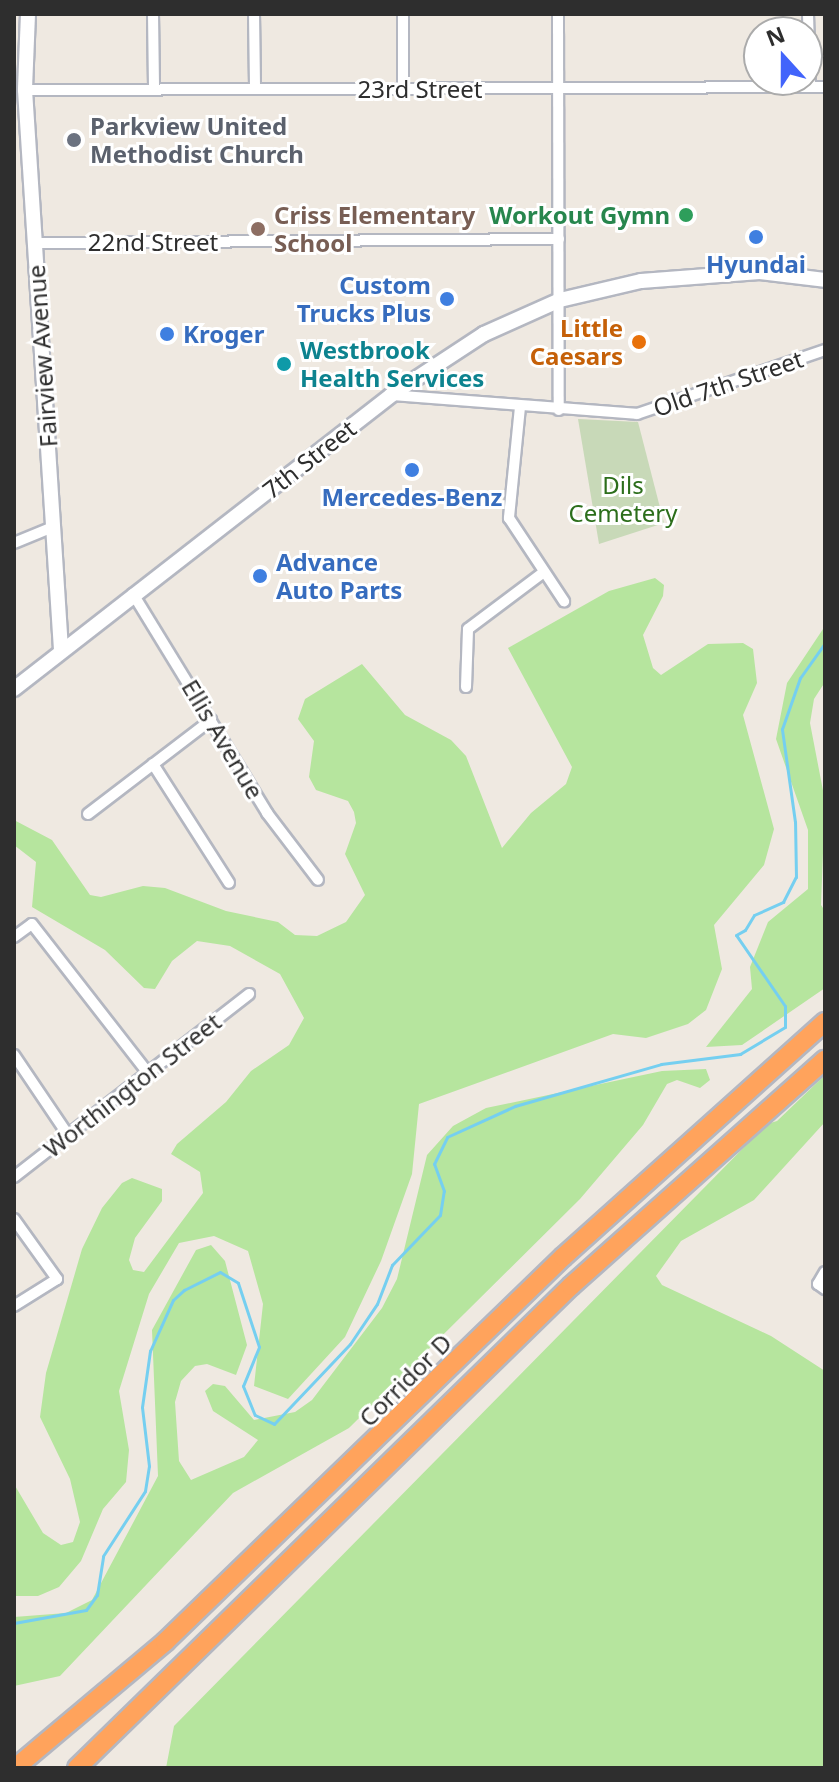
<!DOCTYPE html>
<style>
body{margin:0}
#map{position:relative;width:839px;height:1782px;overflow:hidden;background:#efe9e1;font-family:"Noto Sans",sans-serif}
div>[style]{position:absolute}
[style*='--x']{left:calc(var(--x)*1px);top:calc(var(--y)*1px);width:calc(var(--w)*1px);rotate:calc(var(--a)*1deg)}
.green>*{inset:0;background:#b6e59e}
.cemetery>*{inset:0;background:#c8d9b8}
.stream>*{height:3px;margin:-1.5px;padding:0 1.5px;transform-origin:1.5px;border-radius:1.5px;background:#75cff0}
.roads{filter:drop-shadow(2px 0 #b4b7c1) drop-shadow(-2px 0 #b4b7c1) drop-shadow(0 2px #b4b7c1) drop-shadow(0 -2px #b4b7c1)}
.street>*{height:10px;margin:-5px;padding:0 5px;transform-origin:5px;border-radius:5px;background:#fff}
.secondary>*{height:14px;margin:-7px;padding:0 7px;transform-origin:7px;border-radius:7px;background:#fff}
.highway>*{height:18px;margin:-9px;padding:0 9px;transform-origin:9px;border-radius:9px;background:#ffa35c}
.dots>*{width:22px;height:22px;translate:-50% -50%;box-sizing:border-box;border:4px solid #fff;border-radius:50%}
span{translate:-50% -50%;white-space:nowrap;text-align:center;line-height:1.15;-webkit-text-stroke:6px #fff;paint-order:stroke}
.street-label{font-size:24px;color:#2e2e2e}
.worship-label{font-size:24px;color:#5b616d;font-weight:700}
.left{translate:0 -50%;text-align:left}
.education-label{font-size:24px;color:#785e54;font-weight:700}
.leisure-label{font-size:24px;color:#27864d;font-weight:700}
.right{translate:-100% -50%;text-align:right}
.shop-label{font-size:24px;color:#366cbe;font-weight:700}
.food-label{font-size:24px;color:#c56008;font-weight:700}
.culture-label{font-size:24px;color:#0d838f;font-weight:700}
.park-label{font-size:24px;color:#2c6e1b}
.frame{position:absolute;inset:0;border:16px solid #2e2e2e;pointer-events:none}
.north{position:absolute;left:743px;top:16px;width:80px;height:80px;box-sizing:border-box;background:#fff;border:2px solid #ababab;border-radius:50%;rotate:339deg;font-size:22px;font-weight:700;line-height:32px;text-align:center;color:#2e2e2e}
.north::after{content:'';display:block;margin:auto;width:28px;height:36px;background:#4264fb;clip-path:polygon(50% 0,100% 100%,50% 72%,0 100%)}
</style>
<div id="map">
<div class="green">
<div style="clip-path:polygon(655px 578px,664px 585px,663px 596px,643px 635px,653px 668px,661px 675px,708px 644px,743px 643px,753px 649px,757px 683px,743px 715px,774px 829px,764px 865px,714px 925px,722px 969px,706px 1010px,688px 1024px,646px 1038px,613px 1034px,419px 1104px,412px 1174px,381px 1261px,345px 1337px,288px 1399px,254px 1386px,263px 1304px,248px 1251px,214px 1236px,179px 1243px,149px 1294px,119px 1391px,129px 1450px,126px 1482px,103px 1509px,81px 1561px,59px 1587px,38px 1596px,14px 1596px,14px 1484px,43px 1533px,61px 1545px,73px 1542px,80px 1522px,70px 1479px,40px 1417px,46px 1373px,82px 1249px,102px 1208px,122px 1183px,132px 1178px,162px 1189px,162px 1201px,135px 1238px,129px 1260px,133px 1270px,144px 1272px,203px 1193px,200px 1172px,171px 1154px,177px 1144px,226px 1102px,251px 1071px,289px 1045px,304px 1018px,280px 974px,230px 946px,197px 941px,172px 961px,155px 989px,144px 988px,105px 950px,32px 907px,36px 862px,14px 845px,14px 820px,52px 840px,90px 895px,101px 897px,143px 886px,165px 888px,226px 911px,278px 922px,295px 935px,317px 936px,346px 922px,365px 895px,345px 854px,356px 823px,354px 812px,348px 801px,316px 790px,309px 777px,314px 741px,298px 719px,305px 699px,362px 664px,405px 715px,451px 740px,466px 756px,502px 848px,531px 813px,566px 784px,572px 767px,508px 648px,609px 591px)"></div>
<div style="clip-path:polygon(825px 626px,825px 682px,814px 699px,810px 723px,825px 801px,821px 905px,825px 911px,825px 988px,742px 1045px,706px 1047px,752px 989px,750px 967px,768px 922px,808px 889px,808px 830px,776px 739px,787px 683px)"></div>
<div style="clip-path:polygon(706px 1069px,710px 1080px,700px 1088px,677px 1080px,667px 1084px,643px 1125px,580px 1199px,349px 1428px,233px 1493px,60px 1676px,14px 1686px,14px 1617px,66px 1613px,92px 1600px,158px 1476px,152px 1330px,196px 1250px,211px 1245px,225px 1261px,247px 1345px,236px 1375px,207px 1364px,195px 1366px,181px 1381px,175px 1402px,179px 1461px,191px 1480px,244px 1457px,258px 1440px,213px 1411px,205px 1391px,213px 1384px,225px 1386px,254px 1420px,295px 1412px,312px 1400px,382px 1308px,397px 1279px,427px 1155px,453px 1126px,486px 1108px,662px 1071px)"></div>
<div style="clip-path:polygon(825px 1075px,825px 1122px,754px 1200px,681px 1241px,656px 1276px,662px 1285px,771px 1336px,825px 1371px,825px 1768px,166px 1768px,174px 1726px,767px 1124px,777px 1121px)"></div>
</div>
<div class="cemetery">
<div style="clip-path:polygon(578px 419px,638px 422px,664px 523px,599px 544px)"></div>
</div>
<div class="stream">
<div style="--x:14;--y:1623;--w:73;--a:-10.2"></div>
<div style="--x:86;--y:1610;--w:19;--a:-54"></div>
<div style="--x:97;--y:1595;--w:39;--a:-81"></div>
<div style="--x:103;--y:1556;--w:77;--a:-57.1"></div>
<div style="--x:145;--y:1491;--w:25;--a:-81"></div>
<div style="--x:149;--y:1466;--w:59;--a:-96.8"></div>
<div style="--x:142;--y:1407;--w:57;--a:-81.9"></div>
<div style="--x:150;--y:1351;--w:56;--a:-65.7"></div>
<div style="--x:173;--y:1300;--w:15;--a:-42"></div>
<div style="--x:184;--y:1290;--w:40;--a:-26.6"></div>
<div style="--x:220;--y:1272;--w:21;--a:31"></div>
<div style="--x:238;--y:1283;--w:67;--a:71.8"></div>
<div style="--x:259;--y:1347;--w:42;--a:112.3"></div>
<div style="--x:243;--y:1386;--w:31;--a:68"></div>
<div style="--x:255;--y:1415;--w:21;--a:25"></div>
<div style="--x:274;--y:1424;--w:110;--a:-46.5"></div>
<div style="--x:350;--y:1344;--w:48;--a:-56"></div>
<div style="--x:377;--y:1304;--w:42;--a:-69"></div>
<div style="--x:392;--y:1265;--w:69;--a:-46.2"></div>
<div style="--x:440;--y:1215;--w:24;--a:-81"></div>
<div style="--x:444;--y:1191;--w:29;--a:-110"></div>
<div style="--x:434;--y:1164;--w:30;--a:-64"></div>
<div style="--x:447;--y:1137;--w:75;--a:-24.5"></div>
<div style="--x:515;--y:1106;--w:152;--a:-16"></div>
<div style="--x:661;--y:1064;--w:80;--a:-7.2"></div>
<div style="--x:740;--y:1054;--w:52;--a:-31"></div>
<div style="--x:785;--y:1027;--w:21;--a:-90"></div>
<div style="--x:785;--y:1006;--w:86;--a:-124.6"></div>
<div style="--x:736;--y:935;--w:10;--a:-29"></div>
<div style="--x:745;--y:930;--w:17;--a:-59"></div>
<div style="--x:754;--y:915;--w:32;--a:-24"></div>
<div style="--x:783;--y:902;--w:28;--a:-63"></div>
<div style="--x:796;--y:877;--w:55;--a:-91"></div>
<div style="--x:795;--y:822;--w:94;--a:-98"></div>
<div style="--x:782;--y:729;--w:54;--a:-70.6"></div>
<div style="--x:800;--y:678;--w:43;--a:-54.5"></div>
</div>
<div class="roads">
<div class="street">
<div style="--x:153;--y:14;--w:76;--a:89.2"></div>
<div style="--x:254;--y:14;--w:75;--a:89.2"></div>
<div style="--x:403;--y:14;--w:75;--a:90"></div>
<div style="--x:558;--y:14;--w:396;--a:89.9"></div>
<div style="--x:808;--y:14;--w:73;--a:88.4"></div>
<div style="--x:25;--y:90;--w:800;--a:-0.21"></div>
<div style="--x:35;--y:243;--w:524;--a:-0.44"></div>
<div style="--x:391;--y:395;--w:247;--a:4.4"></div>
<div style="--x:637;--y:414;--w:199;--a:-18.8"></div>
<div style="--x:520;--y:407;--w:112;--a:95.7"></div>
<div style="--x:509;--y:518;--w:100;--a:56.5"></div>
<div style="--x:14;--y:543;--w:42;--a:-22.3"></div>
<div style="--x:133;--y:594;--w:257;--a:58.5"></div>
<div style="--x:267;--y:813;--w:84;--a:52.7"></div>
<div style="--x:466;--y:687;--w:58;--a:-88"></div>
<div style="--x:468;--y:629;--w:95;--a:-36.9"></div>
<div style="--x:153;--y:764;--w:141;--a:57.4"></div>
<div style="--x:88;--y:814;--w:155;--a:-37.4"></div>
<div style="--x:14;--y:937;--w:22;--a:-36"></div>
<div style="--x:32;--y:924;--w:189;--a:52.1"></div>
<div style="--x:14;--y:1055;--w:97;--a:56"></div>
<div style="--x:14;--y:1177;--w:298;--a:-37.9"></div>
<div style="--x:14;--y:1219;--w:74;--a:54.4"></div>
<div style="--x:57;--y:1279;--w:51;--a:147.9"></div>
<div style="--x:825;--y:1272;--w:14;--a:120"></div>
<div style="--x:818;--y:1284;--w:9;--a:36"></div>
</div>
<div class="secondary">
<div style="--x:28;--y:14;--w:76;--a:92.3"></div>
<div style="--x:25;--y:90;--w:561;--a:86.32"></div>
<div style="--x:14;--y:689;--w:478;--a:-37.9"></div>
<div style="--x:391;--y:395;--w:111;--a:-33.3"></div>
<div style="--x:484;--y:334;--w:83;--a:-24.1"></div>
<div style="--x:560;--y:300;--w:83;--a:-13.2"></div>
<div style="--x:641;--y:281;--w:119;--a:-4.3"></div>
<div style="--x:760;--y:272;--w:65;--a:7"></div>
</div>
<div class="highway">
<div style="--x:15;--y:1768;--w:196;--a:-40"></div>
<div style="--x:165;--y:1642;--w:554;--a:-44.05"></div>
<div style="--x:563;--y:1257;--w:352;--a:-41.9"></div>
<div style="--x:77;--y:1768;--w:690;--a:-44.3"></div>
<div style="--x:571;--y:1286;--w:340;--a:-41.7"></div>
</div>
</div>
<div class="dots">
<div style="left:74px;top:140px;background:#6b7280"></div>
<div style="left:686px;top:215px;background:#2e9e5b"></div>
<div style="left:258px;top:229px;background:#8d6e63"></div>
<div style="left:756px;top:237px;background:#3f7fe0"></div>
<div style="left:447px;top:299px;background:#3f7fe0"></div>
<div style="left:167px;top:334px;background:#3f7fe0"></div>
<div style="left:639px;top:342px;background:#e8710a"></div>
<div style="left:284px;top:364px;background:#0f9aa8"></div>
<div style="left:412px;top:470px;background:#3f7fe0"></div>
<div style="left:260px;top:576px;background:#3f7fe0"></div>
</div>
<div class="street-label">
<span style="left:420px;top:89px">23rd Street</span>
<span style="left:153px;top:242px">22nd Street</span>
<span style="left:42px;top:356px;rotate:-94deg">Fairview Avenue</span>
<span style="left:728px;top:383px;rotate:-19deg">Old 7th Street</span>
<span style="left:309px;top:459px;rotate:-38deg">7th Street</span>
<span style="left:223px;top:739px;rotate:59deg">Ellis Avenue</span>
<span style="left:132px;top:1085px;rotate:-38deg">Worthington Street</span>
<span style="left:405px;top:1380px;rotate:-45deg">Corridor D</span>
</div>
<div class="worship-label">
<span class="left" style="left:90px;top:140px">Parkview United<br>Methodist Church</span>
</div>
<div class="education-label">
<span class="left" style="left:274px;top:229px">Criss Elementary<br>School</span>
</div>
<div class="leisure-label">
<span class="right" style="left:670px;top:215px">Workout Gymn</span>
</div>
<div class="shop-label">
<span style="left:756px;top:264px">Hyundai</span>
<span class="right" style="left:431px;top:299px">Custom<br>Trucks Plus</span>
<span class="left" style="left:183px;top:334px">Kroger</span>
<span style="left:412px;top:497px">Mercedes-Benz</span>
<span class="left" style="left:276px;top:576px">Advance<br>Auto Parts</span>
</div>
<div class="food-label">
<span class="right" style="left:623px;top:342px">Little<br>Caesars</span>
</div>
<div class="culture-label">
<span class="left" style="left:300px;top:364px">Westbrook<br>Health Services</span>
</div>
<div class="park-label">
<span style="left:623px;top:499px">Dils<br>Cemetery</span>
</div>
<div class="frame"></div>
<div class="north">N</div>
</div>
